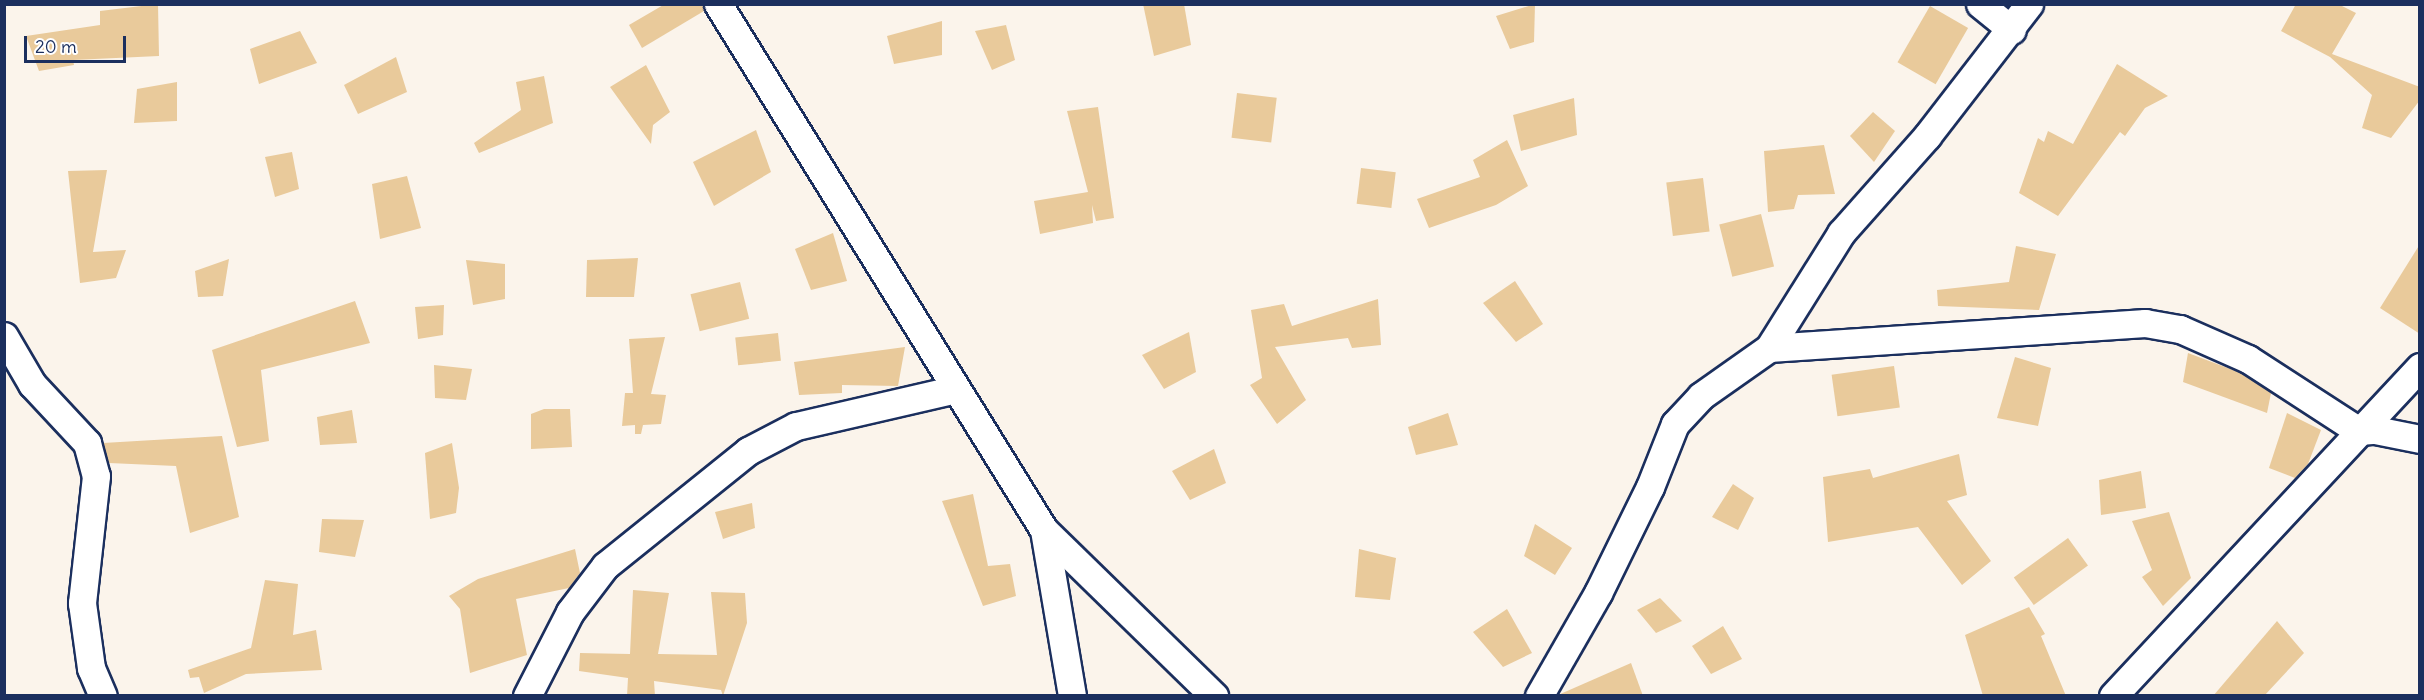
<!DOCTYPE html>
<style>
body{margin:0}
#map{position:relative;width:2424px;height:700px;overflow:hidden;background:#fbf4eb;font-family:Delius,sans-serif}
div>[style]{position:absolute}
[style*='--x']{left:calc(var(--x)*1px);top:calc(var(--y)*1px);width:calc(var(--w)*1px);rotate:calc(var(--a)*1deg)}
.building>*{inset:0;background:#e9ca9b;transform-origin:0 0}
.roads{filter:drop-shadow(2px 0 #1b2f5e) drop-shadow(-2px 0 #1b2f5e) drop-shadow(0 2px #1b2f5e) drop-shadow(0 -2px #1b2f5e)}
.minor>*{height:27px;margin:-13.5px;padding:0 13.5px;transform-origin:13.5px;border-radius:13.5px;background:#fff}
span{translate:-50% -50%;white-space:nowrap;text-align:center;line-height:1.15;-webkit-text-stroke:4.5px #fff;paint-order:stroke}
.frame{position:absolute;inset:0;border:6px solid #1b2f5e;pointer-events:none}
.scale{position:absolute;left:24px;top:36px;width:102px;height:27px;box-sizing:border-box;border:3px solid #1b2f5e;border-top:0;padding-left:8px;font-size:18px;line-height:21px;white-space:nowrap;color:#1b2f5e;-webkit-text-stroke:4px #fff;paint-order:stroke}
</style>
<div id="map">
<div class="building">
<div style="clip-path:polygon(158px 4px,159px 56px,73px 60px,74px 65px,39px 71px,26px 36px,100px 25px,100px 11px)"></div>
<div style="clip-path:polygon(665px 4px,702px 4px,704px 11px,642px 48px,629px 25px)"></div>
<div style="clip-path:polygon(1143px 4px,1184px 4px,1191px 45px,1154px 56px)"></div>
<div style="clip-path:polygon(1535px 4px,1534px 42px,1510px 49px,1496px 16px)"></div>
<div style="clip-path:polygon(2296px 4px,2338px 4px,2356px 13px,2332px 54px,2420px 87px,2420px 100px,2391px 138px,2362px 128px,2372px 95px,2330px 57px,2281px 31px)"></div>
<div style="left:1930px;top:6px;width:44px;height:65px;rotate:30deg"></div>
<div style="clip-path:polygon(942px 21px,942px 55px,894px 64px,887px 36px)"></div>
<div style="clip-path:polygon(1006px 25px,1015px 60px,992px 70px,975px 31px)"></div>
<div style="clip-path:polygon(300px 31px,317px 63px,259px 84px,250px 49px)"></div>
<div style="clip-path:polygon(396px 57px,407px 92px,358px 114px,344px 85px)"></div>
<div style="clip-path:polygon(2117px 64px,2168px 96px,2145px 108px,2125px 136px,2120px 132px,2058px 216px,2019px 193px,2038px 138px,2044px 142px,2048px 131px,2073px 144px)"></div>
<div style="clip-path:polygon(646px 65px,670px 112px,653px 125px,651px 144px,610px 87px)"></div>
<div style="clip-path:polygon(544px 76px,553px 123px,479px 153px,474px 143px,521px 110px,516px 82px)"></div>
<div style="clip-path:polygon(177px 82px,177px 121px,134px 123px,137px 89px)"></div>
<div style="left:1237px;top:93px;width:40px;height:45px;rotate:7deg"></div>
<div style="clip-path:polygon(1574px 98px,1577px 135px,1521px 151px,1513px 115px)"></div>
<div style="clip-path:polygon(1098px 107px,1114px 218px,1096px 221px,1092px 205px,1093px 223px,1040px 234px,1034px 201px,1088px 192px,1067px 111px)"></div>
<div style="clip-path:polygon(1873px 112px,1895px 131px,1874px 162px,1850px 136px)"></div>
<div style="clip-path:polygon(756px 130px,771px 172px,714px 206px,693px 162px)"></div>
<div style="clip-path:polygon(1507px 140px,1528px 186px,1496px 205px,1429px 228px,1417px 199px,1480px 177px,1473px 160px)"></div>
<div style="clip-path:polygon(1824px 145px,1835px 194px,1798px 195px,1794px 209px,1768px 212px,1764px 151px)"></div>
<div style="clip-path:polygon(292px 152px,299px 189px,275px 197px,265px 157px)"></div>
<div style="left:1361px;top:168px;width:35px;height:36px;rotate:7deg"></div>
<div style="clip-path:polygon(107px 170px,93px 252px,126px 250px,116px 278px,80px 283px,68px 171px)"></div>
<div style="clip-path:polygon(407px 176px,421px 228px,380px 239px,372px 184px)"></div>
<div style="left:1703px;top:178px;width:54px;height:37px;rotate:83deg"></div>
<div style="left:1761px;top:214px;width:54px;height:43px;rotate:76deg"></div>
<div style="clip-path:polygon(833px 233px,847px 281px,811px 290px,795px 249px)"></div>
<div style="clip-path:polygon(2420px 244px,2420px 334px,2380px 308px)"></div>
<div style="clip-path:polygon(2016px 246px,2056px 254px,2039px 310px,1938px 306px,1937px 290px,2009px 282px)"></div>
<div style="clip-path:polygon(638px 258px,634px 297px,586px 297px,587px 260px)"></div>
<div style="clip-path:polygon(229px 259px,223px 296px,198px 297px,195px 271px)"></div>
<div style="clip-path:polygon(466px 260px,505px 264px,505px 299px,473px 305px)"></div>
<div style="clip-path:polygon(1515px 281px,1543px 324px,1516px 342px,1483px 303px)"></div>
<div style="left:740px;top:282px;width:38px;height:51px;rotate:76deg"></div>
<div style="clip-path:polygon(1378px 299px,1381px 345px,1352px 348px,1348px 338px,1275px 347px,1306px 400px,1277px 424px,1250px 385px,1262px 378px,1251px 310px,1284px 304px,1292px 326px)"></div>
<div style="clip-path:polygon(355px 301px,370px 343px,261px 370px,269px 441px,237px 447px,212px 350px)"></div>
<div style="clip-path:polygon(444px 305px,443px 335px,418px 339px,415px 307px)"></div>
<div style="clip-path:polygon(1189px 332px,1196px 372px,1164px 389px,1142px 355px)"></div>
<div style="left:778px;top:333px;width:28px;height:43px;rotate:84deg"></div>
<div style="clip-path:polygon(665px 337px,651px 394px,666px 395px,661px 424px,643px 425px,641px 434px,635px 434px,635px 425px,622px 426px,625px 393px,633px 393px,629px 339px)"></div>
<div style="clip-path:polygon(905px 347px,898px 386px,842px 385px,842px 393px,799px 395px,794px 362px)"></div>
<div style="clip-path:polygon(2188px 353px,2241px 373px,2271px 393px,2267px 413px,2183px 382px)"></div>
<div style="clip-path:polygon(2015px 357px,2051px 368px,2038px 426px,1997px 418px)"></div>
<div style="clip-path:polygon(434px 365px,472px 369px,466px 400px,435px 398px)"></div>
<div style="left:1894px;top:366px;width:42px;height:63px;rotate:82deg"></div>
<div style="clip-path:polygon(544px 409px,570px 409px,572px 447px,531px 449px,531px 414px)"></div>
<div style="clip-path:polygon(352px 410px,357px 443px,320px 445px,317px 417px)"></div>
<div style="clip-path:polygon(1448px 413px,1458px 445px,1416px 455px,1408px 427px)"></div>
<div style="clip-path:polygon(2287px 413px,2321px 430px,2308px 464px,2295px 478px,2269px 468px)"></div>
<div style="clip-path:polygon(222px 436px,239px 517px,190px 533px,176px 466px,109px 463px,103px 443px)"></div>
<div style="clip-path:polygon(452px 443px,459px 488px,456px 513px,430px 519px,425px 453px)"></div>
<div style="clip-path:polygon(1214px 449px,1226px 483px,1190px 500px,1172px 471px)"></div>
<div style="clip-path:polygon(1959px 454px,1967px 495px,1947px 501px,1991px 561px,1962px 585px,1918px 527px,1828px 542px,1823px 477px,1870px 469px,1873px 478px)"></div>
<div style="clip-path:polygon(2141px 471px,2146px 508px,2101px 515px,2099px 480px)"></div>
<div style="clip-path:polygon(1733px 484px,1754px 498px,1738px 530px,1712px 517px)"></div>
<div style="clip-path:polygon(973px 494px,988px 566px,1010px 564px,1016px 596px,983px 606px,942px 501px)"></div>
<div style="clip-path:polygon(752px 503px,755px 528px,723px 539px,715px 512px)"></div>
<div style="clip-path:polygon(2169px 512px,2191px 578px,2163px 606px,2142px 577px,2152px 570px,2132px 521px)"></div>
<div style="clip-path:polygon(322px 519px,364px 520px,355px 557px,319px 552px)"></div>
<div style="clip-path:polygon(1535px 524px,1572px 548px,1555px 575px,1524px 556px)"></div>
<div style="left:2068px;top:538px;width:34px;height:67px;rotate:54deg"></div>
<div style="clip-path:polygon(575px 549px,580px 573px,569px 588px,516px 599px,527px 655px,470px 673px,460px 609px,449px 596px,478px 579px)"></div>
<div style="clip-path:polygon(1359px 549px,1396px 558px,1390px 600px,1355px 597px)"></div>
<div style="clip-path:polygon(265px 580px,298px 584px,293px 635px,316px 630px,322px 670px,246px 674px,204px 693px,199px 677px,190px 678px,188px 670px,251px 648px)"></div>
<div style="clip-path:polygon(633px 590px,669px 593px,658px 654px,717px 655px,711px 592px,745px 593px,747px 623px,723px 696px,721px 690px,654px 681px,655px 696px,627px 696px,628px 678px,579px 671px,580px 653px,630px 654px)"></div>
<div style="clip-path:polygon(1660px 598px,1682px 621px,1656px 633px,1637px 610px)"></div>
<div style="clip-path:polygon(2029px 607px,2045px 634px,2041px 636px,2066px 696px,1983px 696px,1965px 635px)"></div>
<div style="clip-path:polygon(1507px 609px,1532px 653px,1503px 667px,1473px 632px)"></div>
<div style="clip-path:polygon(2277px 621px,2304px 653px,2264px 696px,2213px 696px)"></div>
<div style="clip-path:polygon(1723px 626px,1742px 659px,1711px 674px,1692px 646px)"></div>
<div style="clip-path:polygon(1631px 663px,1643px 696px,1557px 696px,1558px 695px)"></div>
</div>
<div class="roads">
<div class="minor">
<div style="--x:718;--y:4;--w:619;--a:58.21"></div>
<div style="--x:1044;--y:530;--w:238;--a:44.3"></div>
<div style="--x:1980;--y:4;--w:41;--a:39.1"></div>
<div style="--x:4;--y:336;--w:56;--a:59.7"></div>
<div style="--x:32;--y:384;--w:81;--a:47"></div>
<div style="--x:87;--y:443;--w:34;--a:75"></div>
<div style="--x:96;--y:476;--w:128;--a:96.3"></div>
<div style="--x:82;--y:603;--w:66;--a:82.1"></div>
<div style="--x:91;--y:668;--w:30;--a:67"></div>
<div style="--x:1769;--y:348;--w:136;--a:-57.9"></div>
<div style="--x:1841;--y:233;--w:130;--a:-48.4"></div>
<div style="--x:1927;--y:136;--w:167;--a:-52.3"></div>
<div style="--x:1044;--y:530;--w:168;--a:80.4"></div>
<div style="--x:527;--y:696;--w:94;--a:-62.9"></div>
<div style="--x:570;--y:612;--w:58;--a:-52.7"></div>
<div style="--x:605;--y:566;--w:184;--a:-38.8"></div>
<div style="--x:748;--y:451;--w:54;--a:-27.5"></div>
<div style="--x:796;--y:426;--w:164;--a:-13"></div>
<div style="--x:1539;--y:696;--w:119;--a:-60.2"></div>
<div style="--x:1598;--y:593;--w:118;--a:-63.9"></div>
<div style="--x:1650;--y:487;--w:68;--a:-68.4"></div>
<div style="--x:1675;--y:424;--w:38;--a:-47"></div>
<div style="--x:1701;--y:396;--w:83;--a:-35.2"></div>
<div style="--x:1769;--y:348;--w:377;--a:-3.8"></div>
<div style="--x:2145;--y:323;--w:36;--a:10"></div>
<div style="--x:2180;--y:329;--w:74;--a:23.8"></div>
<div style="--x:2248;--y:359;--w:132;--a:33"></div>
<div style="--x:2359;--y:431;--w:16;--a:-4"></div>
<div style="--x:2375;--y:430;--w:46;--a:11.3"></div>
<div style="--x:2113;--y:696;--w:450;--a:-47"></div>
</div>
</div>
<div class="frame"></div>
<div class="scale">20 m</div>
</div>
